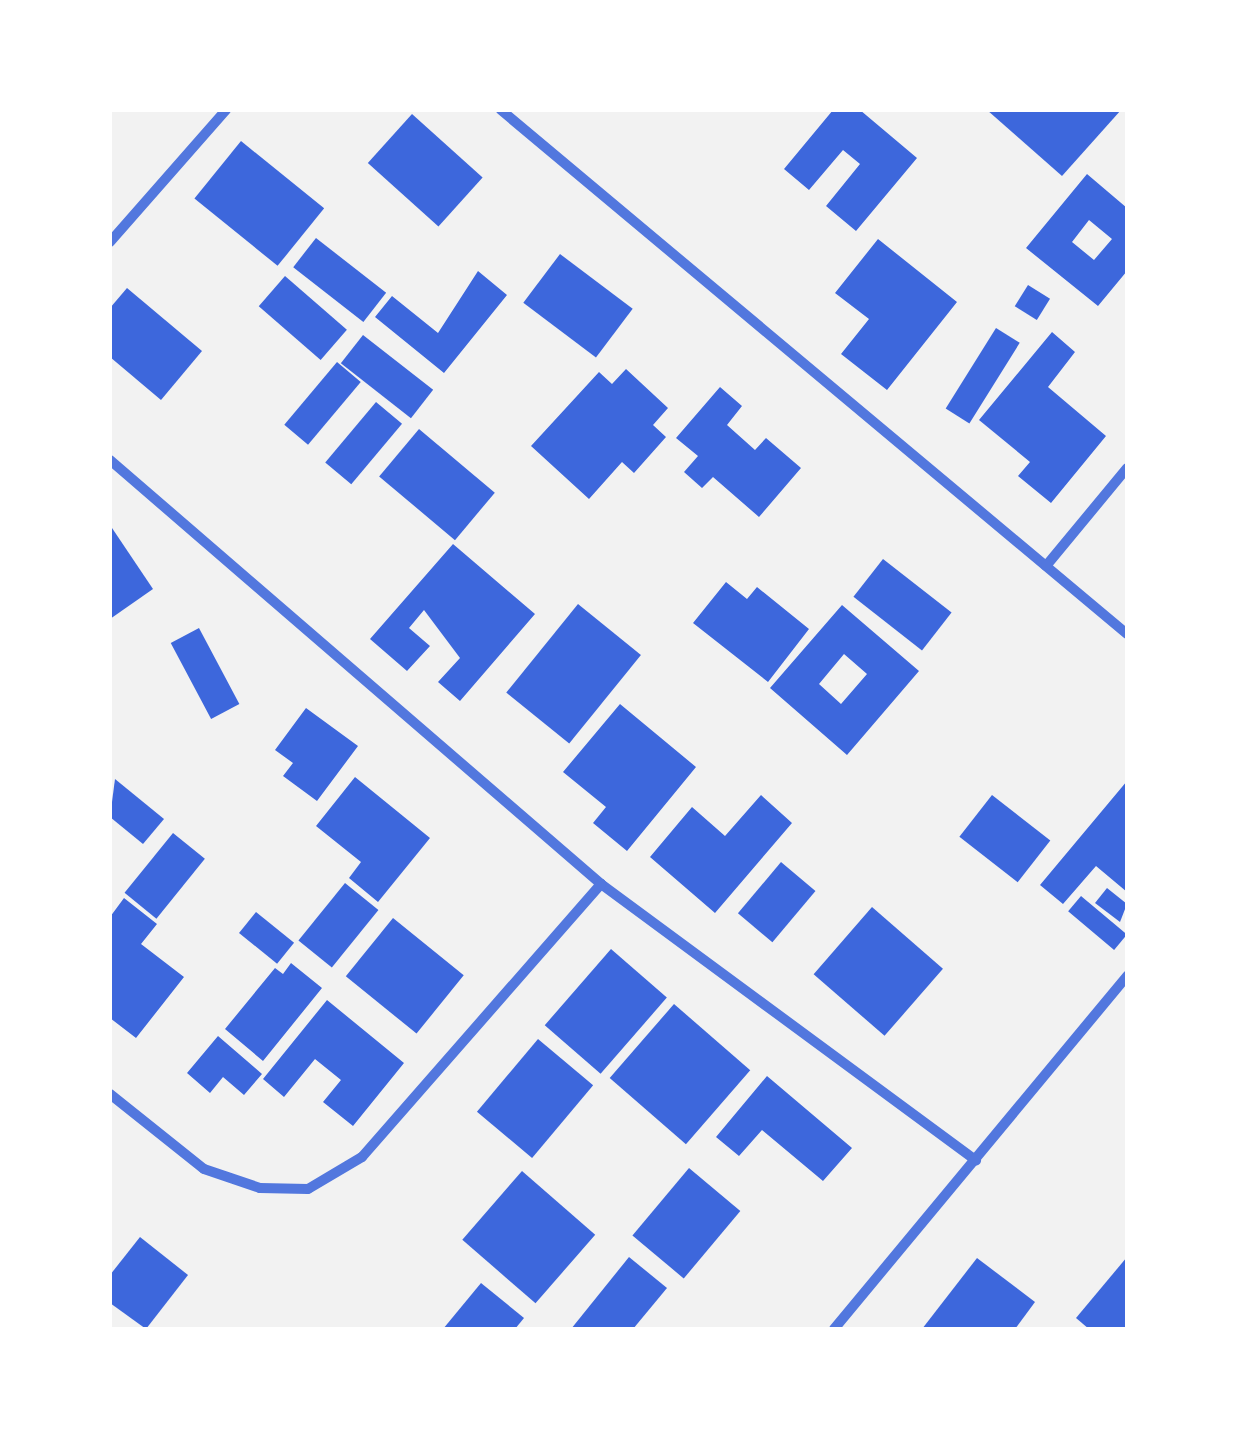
<!DOCTYPE html>
<style>
body{margin:0}
#map{position:relative;width:1237px;height:1439px;overflow:hidden;background:#f2f2f2;font-family:"DejaVu Sans",sans-serif}
div>[style]{position:absolute}
[style*='--x']{left:calc(var(--x)*1px);top:calc(var(--y)*1px);width:calc(var(--w)*1px);rotate:calc(var(--a)*1deg)}
.building>*{inset:0;background:#3d67dc;transform-origin:0 0}
.minor>*{height:10px;margin:-5px;padding:0 5px;transform-origin:5px;border-radius:5px;background:#5277de}
span{translate:-50% -50%;white-space:nowrap;text-align:center;line-height:1.15;-webkit-text-stroke:8px #fff;paint-order:stroke}
.frame{position:absolute;inset:0;border:112px solid #fff;pointer-events:none}
</style>
<div id="map">
<div class="building">
<div style="clip-path:polygon(833px 110px,860px 110px,917px 158px,856px 231px,826px 206px,860px 164px,843px 150px,809px 190px,784px 169px)"></div>
<div style="clip-path:polygon(987px 110px,1121px 110px,1062px 176px)"></div>
<div style="left:412px;top:114px;width:95px;height:66px;rotate:42deg"></div>
<div style="left:241px;top:141px;width:107px;height:74px;rotate:39deg"></div>
<div style="clip-path:polygon(evenodd,1087px 174px,1127px 208px,1127px 271px,1098px 306px,1026px 248px,1087px 174px,1089px 220px,1112px 239px,1094px 260px,1072px 242px,1089px 220px)"></div>
<div style="left:316px;top:238px;width:89px;height:37px;rotate:38deg"></div>
<div style="clip-path:polygon(878px 239px,957px 302px,887px 390px,841px 354px,869px 319px,835px 293px)"></div>
<div style="left:560px;top:254px;width:91px;height:61px;rotate:37deg"></div>
<div style="clip-path:polygon(478px 271px,507px 295px,444px 373px,375px 317px,392px 296px,438px 333px)"></div>
<div style="left:285px;top:276px;width:82px;height:40px;rotate:41deg"></div>
<div style="left:1028px;top:285px;width:26px;height:25px;rotate:32deg"></div>
<div style="clip-path:polygon(127px 288px,202px 351px,161px 400px,110px 357px,110px 308px)"></div>
<div style="left:996px;top:328px;width:28px;height:95px;rotate:32deg"></div>
<div style="clip-path:polygon(1052px 332px,1075px 352px,1048px 387px,1106px 436px,1051px 503px,1018px 476px,1030px 462px,979px 420px)"></div>
<div style="left:363px;top:335px;width:89px;height:36px;rotate:38deg"></div>
<div style="left:337px;top:362px;width:31px;height:82px;rotate:40deg"></div>
<div style="clip-path:polygon(626px 369px,668px 408px,653px 425px,666px 437px,634px 473px,622px 462px,589px 499px,531px 446px,599px 372px,612px 384px)"></div>
<div style="clip-path:polygon(720px 387px,742px 406px,727px 425px,755px 450px,766px 438px,801px 468px,759px 517px,713px 477px,702px 488px,684px 472px,698px 456px,676px 438px)"></div>
<div style="left:376px;top:402px;width:34px;height:79px;rotate:40deg"></div>
<div style="left:419px;top:429px;width:99px;height:62px;rotate:40deg"></div>
<div style="clip-path:polygon(112px 528px,153px 589px,110px 619px,110px 530px)"></div>
<div style="clip-path:polygon(453px 544px,535px 614px,460px 701px,438px 682px,460px 658px,424px 610px,409px 628px,430px 646px,407px 671px,370px 639px)"></div>
<div style="left:883px;top:559px;width:87px;height:48px;rotate:38deg"></div>
<div style="clip-path:polygon(726px 582px,747px 599px,757px 587px,809px 629px,768px 682px,693px 623px)"></div>
<div style="left:578px;top:604px;width:81px;height:114px;rotate:39deg"></div>
<div style="clip-path:polygon(evenodd,842px 605px,919px 671px,847px 755px,770px 688px,842px 605px,844px 654px,867px 674px,841px 704px,819px 684px,844px 654px)"></div>
<div style="left:199px;top:628px;width:86px;height:32px;rotate:62deg"></div>
<div style="clip-path:polygon(620px 704px,696px 767px,627px 851px,593px 823px,606px 807px,563px 772px)"></div>
<div style="clip-path:polygon(306px 708px,358px 746px,317px 801px,283px 776px,293px 763px,275px 750px)"></div>
<div style="clip-path:polygon(355px 777px,430px 838px,378px 902px,349px 878px,361px 862px,316px 826px)"></div>
<div style="clip-path:polygon(115px 779px,164px 819px,143px 844px,110px 817px)"></div>
<div style="clip-path:polygon(1127px 781px,1127px 892px,1096px 866px,1063px 904px,1040px 885px)"></div>
<div style="clip-path:polygon(761px 795px,792px 823px,715px 913px,650px 857px,692px 807px,725px 836px)"></div>
<div style="left:992px;top:795px;width:74px;height:53px;rotate:38deg"></div>
<div style="left:173px;top:833px;width:41px;height:77px;rotate:39deg"></div>
<div style="left:781px;top:862px;width:45px;height:67px;rotate:40deg"></div>
<div style="left:345px;top:883px;width:43px;height:74px;rotate:39deg"></div>
<div style="clip-path:polygon(1107px 888px,1127px 904px,1120px 922px,1095px 903px)"></div>
<div style="left:1081px;top:896px;width:60px;height:20px;rotate:40deg"></div>
<div style="clip-path:polygon(124px 898px,157px 924px,141px 944px,184px 977px,136px 1038px,110px 1018px,110px 917px)"></div>
<div style="left:872px;top:907px;width:94px;height:89px;rotate:41deg"></div>
<div style="left:256px;top:912px;width:49px;height:27px;rotate:39deg"></div>
<div style="left:393px;top:918px;width:91px;height:75px;rotate:39deg"></div>
<div style="left:611px;top:949px;width:74px;height:101px;rotate:41deg"></div>
<div style="clip-path:polygon(291px 963px,322px 988px,263px 1061px,225px 1029px,275px 968px,283px 974px)"></div>
<div style="clip-path:polygon(327px 1000px,404px 1063px,353px 1126px,323px 1102px,341px 1080px,315px 1059px,284px 1097px,263px 1079px)"></div>
<div style="left:674px;top:1004px;width:101px;height:98px;rotate:41deg"></div>
<div style="clip-path:polygon(218px 1036px,262px 1074px,244px 1095px,223px 1077px,210px 1093px,187px 1073px)"></div>
<div style="left:538px;top:1039px;width:72px;height:95px;rotate:40deg"></div>
<div style="clip-path:polygon(767px 1076px,852px 1148px,823px 1181px,762px 1130px,739px 1156px,716px 1137px)"></div>
<div style="left:689px;top:1168px;width:67px;height:88px;rotate:40deg"></div>
<div style="left:522px;top:1171px;width:97px;height:91px;rotate:41deg"></div>
<div style="clip-path:polygon(140px 1237px,188px 1275px,146px 1329px,110px 1303px,110px 1275px)"></div>
<div style="clip-path:polygon(629px 1257px,667px 1288px,633px 1329px,571px 1329px)"></div>
<div style="clip-path:polygon(1127px 1257px,1127px 1329px,1089px 1329px,1076px 1318px)"></div>
<div style="clip-path:polygon(977px 1258px,1035px 1302px,1015px 1329px,922px 1329px)"></div>
<div style="clip-path:polygon(481px 1283px,524px 1318px,515px 1329px,443px 1329px)"></div>
</div>
<div class="minor">
<div style="--x:501;--y:110;--w:816;--a:39.93"></div>
<div style="--x:110;--y:242;--w:176;--a:-48.7"></div>
<div style="--x:110;--y:460;--w:649;--a:40.81"></div>
<div style="--x:601;--y:884;--w:466;--a:36.4"></div>
<div style="--x:1046;--y:566;--w:127;--a:-50.4"></div>
<div style="--x:110;--y:1094;--w:120;--a:38.6"></div>
<div style="--x:204;--y:1169;--w:59;--a:18.7"></div>
<div style="--x:260;--y:1188;--w:48;--a:1.2"></div>
<div style="--x:308;--y:1189;--w:63;--a:-30.7"></div>
<div style="--x:362;--y:1157;--w:363;--a:-48.8"></div>
<div style="--x:834;--y:1329;--w:459;--a:-50.3"></div>
</div>
<div class="frame"></div>
</div>
